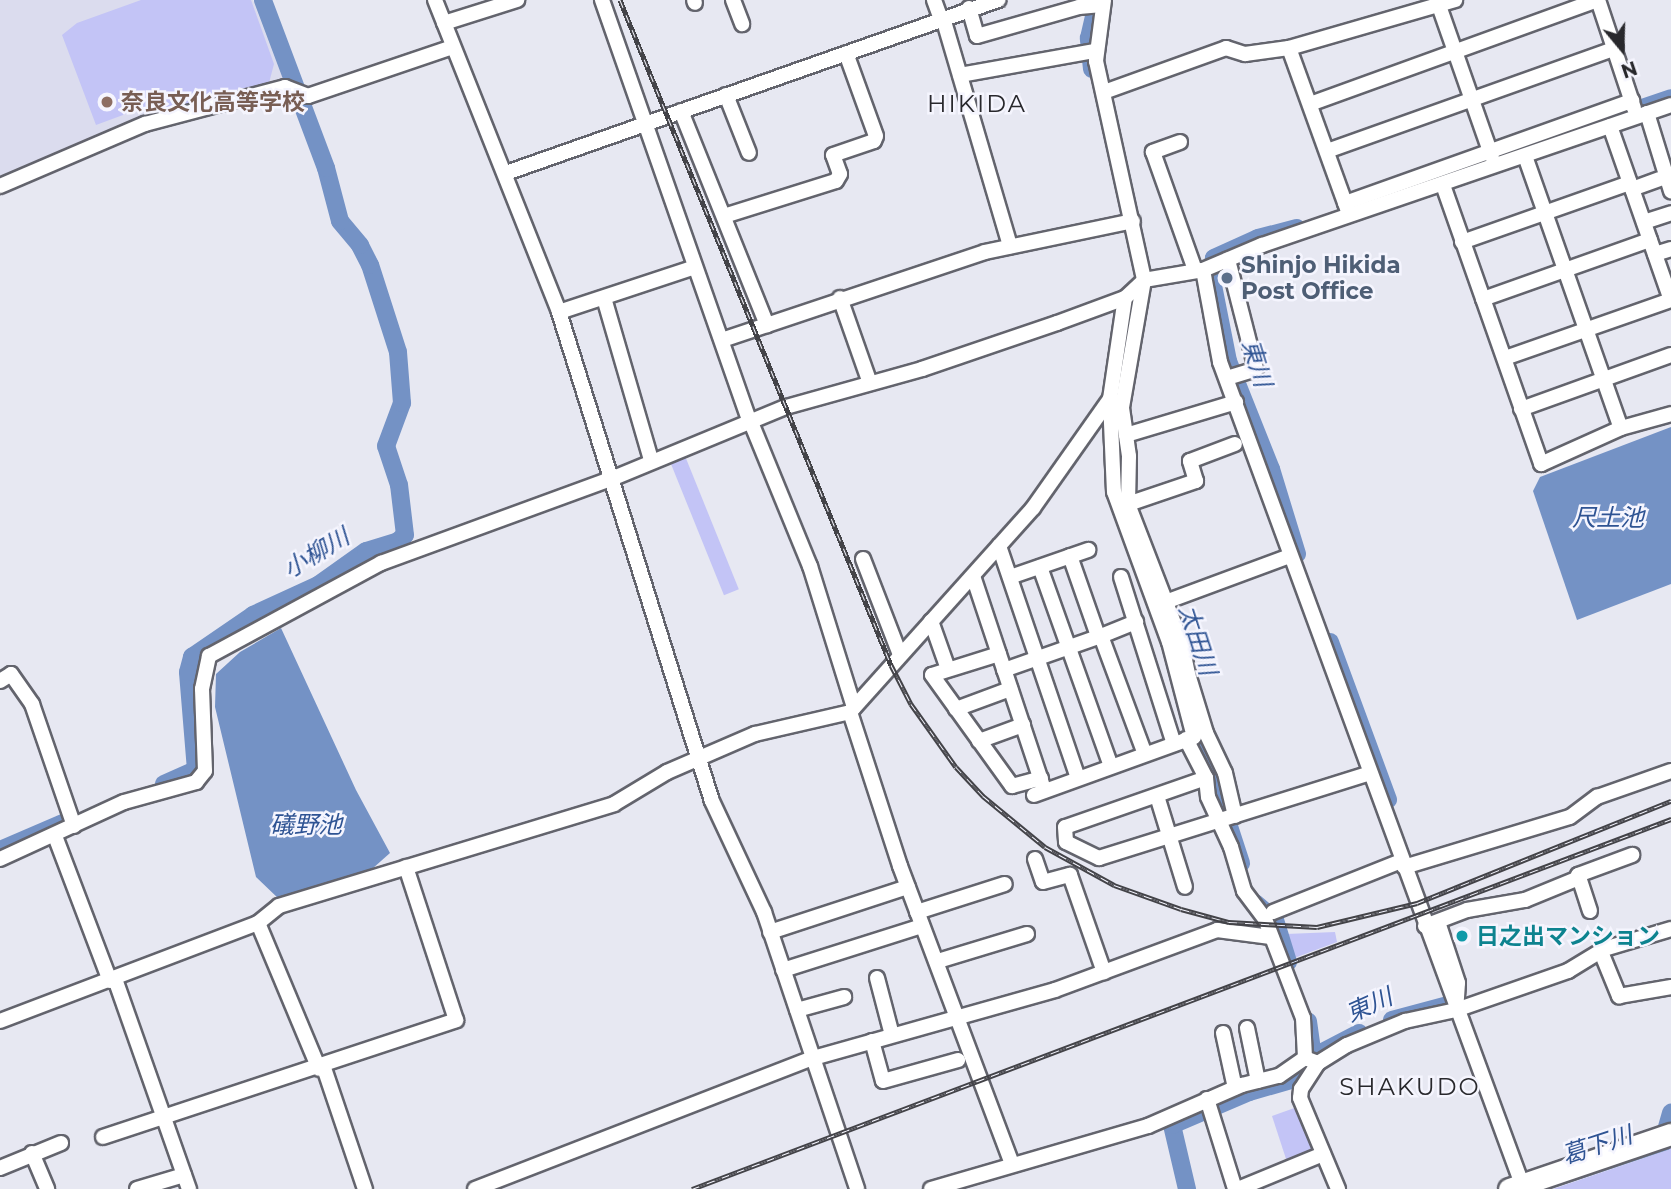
<!DOCTYPE html>
<meta charset="utf-8">
<style>
body{margin:0}
#map{position:relative;width:1671px;height:1189px;overflow:hidden;background:#e7e8f2;font-family:Montserrat,"Noto Sans JP",sans-serif}
div>[style]{position:absolute}
[style*='--x']{left:calc(var(--x)*1px);top:calc(var(--y)*1px);width:calc(var(--w)*1px);rotate:calc(var(--a)*1deg)}
.built>*{inset:0;background:#dbdcee}
.green>*{inset:0;background:#c3c4f6;transform-origin:0 0}
.water>*{inset:0;background:#7492c5}
.stream>*{height:2.5px;margin:-1.25px;padding:0 1.25px;transform-origin:1.25px;border-radius:1.25px;background:#7492c5}
.river>*{height:18px;margin:-9px;padding:0 9px;transform-origin:9px;border-radius:9px;background:#7492c5}
.roads{filter:drop-shadow(2px 0 #63646d) drop-shadow(-2px 0 #63646d) drop-shadow(0 2px #63646d) drop-shadow(0 -2px #63646d)}
.minor>*{height:14px;margin:-7px;padding:0 7px;transform-origin:7px;border-radius:7px;background:#fff}
.highway>*{height:21px;margin:-10.5px;padding:0 10.5px;transform-origin:10.5px;border-radius:10.5px;background:#fff}
.rail>*{height:5px;margin-top:-2.5px;transform-origin:0;background:repeating-linear-gradient(90deg,#f5f5fe 0 8px,#434348 0 16px);box-sizing:border-box;border-block:2px solid #434348}
.dots>*{width:19px;height:19px;translate:-50% -50%;box-sizing:border-box;border:4px solid #f5f5fe;border-radius:50%}
span{translate:-50% -50%;white-space:nowrap;text-align:center;line-height:1.15;-webkit-text-stroke:5px #f5f5fe;paint-order:stroke}
.education-label{font-size:23px;color:#785e54;font-weight:700}
.left{translate:0 -50%;text-align:left}
.service-label{font-size:23px;color:#4e5e75;font-weight:700}
.culture-label{font-size:23px;color:#0d838f;font-weight:700}
.neighbourhood-label{font-size:24px;color:#28282c;letter-spacing:2px}
.water-label{font-size:24px;color:#2e5393;font-style:italic}
.north{position:absolute;left:1587px;top:14px;width:70px;height:70px;-webkit-text-stroke:5px #f5f5fe;paint-order:stroke;rotate:161deg;font-size:19px;font-weight:700;line-height:28px;text-align:center;color:#28282c}
.north::after{content:'';display:block;margin:auto;width:24px;height:32px;background:#28282c;clip-path:polygon(50% 0,100% 100%,50% 72%,0 100%)}
</style>
<div id="map">
<div class="built">
<div style="clip-path:polygon(0 0,253px 0,284px 82px,0 182px)"></div>
</div>
<div class="green">
<div style="clip-path:polygon(141px 0,251px 0,274px 64px,269px 83px,146px 118px,142px 108px,96px 125px,62px 35px,77px 23px)"></div>
<div style="left:683px;top:451px;width:149px;height:16px;rotate:68deg"></div>
<div style="clip-path:polygon(1335px 932px,1337px 942px,1289px 960px,1286px 934px)"></div>
<div style="clip-path:polygon(1300px 1106px,1319px 1152px,1288px 1165px,1272px 1116px)"></div>
<div style="clip-path:polygon(1671px 1141px,1671px 1189px,1553px 1189px,1668px 1150px)"></div>
</div>
<div class="water">
<div style="clip-path:polygon(1671px 427px,1671px 584px,1577px 620px,1533px 491px,1540px 477px)"></div>
<div style="clip-path:polygon(281px 628px,356px 790px,390px 853px,372px 869px,280px 900px,256px 877px,215px 707px,216px 674px,240px 652px)"></div>
</div>
<div class="stream">
<div style="--x:1544;--y:1189;--w:130;--a:-18.4"></div>
</div>
<div class="river">
<div style="--x:1092;--y:69;--w:31;--a:-96"></div>
<div style="--x:1089;--y:38;--w:39;--a:-77"></div>
<div style="--x:1542;--y:142;--w:136;--a:-18.8"></div>
<div style="--x:1117;--y:409;--w:77;--a:86.3"></div>
<div style="--x:1297;--y:554;--w:89;--a:-107"></div>
<div style="--x:1271;--y:469;--w:116;--a:-111.7"></div>
<div style="--x:1228;--y:361;--w:88;--a:-101.2"></div>
<div style="--x:1211;--y:275;--w:17;--a:-80"></div>
<div style="--x:1214;--y:258;--w:48;--a:-24.4"></div>
<div style="--x:1258;--y:238;--w:40;--a:-14.4"></div>
<div style="--x:1330;--y:642;--w:168;--a:69.8"></div>
<div style="--x:1203;--y:741;--w:49;--a:67.1"></div>
<div style="--x:1222;--y:786;--w:25;--a:85"></div>
<div style="--x:1224;--y:811;--w:55;--a:71.9"></div>
<div style="--x:164;--y:784;--w:35;--a:-24"></div>
<div style="--x:196;--y:770;--w:98;--a:-94.7"></div>
<div style="--x:188;--y:672;--w:16;--a:-75"></div>
<div style="--x:192;--y:657;--w:74;--a:-34.5"></div>
<div style="--x:253;--y:615;--w:72;--a:-24.8"></div>
<div style="--x:318;--y:585;--w:59;--a:-35.3"></div>
<div style="--x:366;--y:551;--w:34;--a:-17"></div>
<div style="--x:398;--y:541;--w:9;--a:-41"></div>
<div style="--x:405;--y:535;--w:50;--a:-96.8"></div>
<div style="--x:399;--y:485;--w:41;--a:-108.4"></div>
<div style="--x:386;--y:446;--w:46;--a:-69.6"></div>
<div style="--x:402;--y:403;--w:51;--a:-94.5"></div>
<div style="--x:398;--y:352;--w:91;--a:-107.8"></div>
<div style="--x:370;--y:265;--w:22;--a:-117"></div>
<div style="--x:360;--y:245;--w:31;--a:-130"></div>
<div style="--x:340;--y:221;--w:55;--a:-104.8"></div>
<div style="--x:326;--y:168;--w:179;--a:-110.6"></div>
<div style="--x:0;--y:850;--w:69;--a:-23.2"></div>
<div style="--x:1255;--y:903;--w:26;--a:40"></div>
<div style="--x:1275;--y:920;--w:44;--a:72.8"></div>
<div style="--x:1392;--y:1020;--w:58;--a:-15"></div>
<div style="--x:1313;--y:1057;--w:52;--a:-27.6"></div>
<div style="--x:1667;--y:1127;--w:15;--a:-74"></div>
<div style="--x:1187;--y:1189;--w:66;--a:-103.2"></div>
<div style="--x:1172;--y:1125;--w:84;--a:-23.2"></div>
<div style="--x:1249;--y:1092;--w:48;--a:-15.8"></div>
<div style="--x:1295;--y:1079;--w:28;--a:-51"></div>
<div style="--x:1313;--y:1057;--w:36;--a:-98"></div>
</div>
<div class="roads">
<div class="minor">
<div style="--x:435;--y:0;--w:336;--a:68.3"></div>
<div style="--x:559;--y:312;--w:512;--a:72.63"></div>
<div style="--x:712;--y:801;--w:123;--a:64.9"></div>
<div style="--x:764;--y:912;--w:292;--a:71.4"></div>
<div style="--x:602;--y:0;--w:445;--a:70.7"></div>
<div style="--x:694;--y:0;--w:3;--a:72"></div>
<div style="--x:733;--y:0;--w:26;--a:69"></div>
<div style="--x:934;--y:0;--w:20;--a:70"></div>
<div style="--x:1104;--y:0;--w:62;--a:97.5"></div>
<div style="--x:1096;--y:61;--w:224;--a:77.6"></div>
<div style="--x:1144;--y:280;--w:130;--a:99.8"></div>
<div style="--x:1122;--y:408;--w:49;--a:81.7"></div>
<div style="--x:1129;--y:456;--w:48;--a:91.2"></div>
<div style="--x:1128;--y:504;--w:147;--a:68.9"></div>
<div style="--x:1181;--y:641;--w:34;--a:78"></div>
<div style="--x:1188;--y:674;--w:62;--a:73"></div>
<div style="--x:1206;--y:733;--w:44;--a:64.6"></div>
<div style="--x:1225;--y:773;--w:44;--a:76.9"></div>
<div style="--x:1437;--y:0;--w:166;--a:70.7"></div>
<div style="--x:1598;--y:0;--w:114;--a:71.6"></div>
<div style="--x:969;--y:8;--w:29;--a:74"></div>
<div style="--x:977;--y:36;--w:106;--a:-15.9"></div>
<div style="--x:1079;--y:7;--w:23;--a:-5"></div>
<div style="--x:943;--y:18;--w:238;--a:73.6"></div>
<div style="--x:444;--y:23;--w:77;--a:-17.5"></div>
<div style="--x:1289;--y:48;--w:173;--a:70.1"></div>
<div style="--x:960;--y:75;--w:137;--a:-10.1"></div>
<div style="--x:1104;--y:92;--w:130;--a:-19.8"></div>
<div style="--x:1226;--y:48;--w:20;--a:18"></div>
<div style="--x:1245;--y:54;--w:44;--a:-7.8"></div>
<div style="--x:1289;--y:48;--w:173;--a:-16.1"></div>
<div style="--x:726;--y:95;--w:62;--a:68.4"></div>
<div style="--x:1310;--y:104;--w:306;--a:-19.9"></div>
<div style="--x:681;--y:111;--w:231;--a:68.1"></div>
<div style="--x:1647;--y:113;--w:82;--a:72.9"></div>
<div style="--x:1610;--y:126;--w:184;--a:70.7"></div>
<div style="--x:1180;--y:142;--w:29;--a:160"></div>
<div style="--x:1153;--y:152;--w:125;--a:70.4"></div>
<div style="--x:1327;--y:151;--w:307;--a:-19.6"></div>
<div style="--x:1525;--y:156;--w:288;--a:70.6"></div>
<div style="--x:506;--y:173;--w:522;--a:-19.37"></div>
<div style="--x:1443;--y:185;--w:296;--a:70.6"></div>
<div style="--x:1541;--y:464;--w:88;--a:-24.2"></div>
<div style="--x:1621;--y:428;--w:52;--a:-15.6"></div>
<div style="--x:0;--y:186;--w:158;--a:-23.2"></div>
<div style="--x:145;--y:124;--w:145;--a:-14.8"></div>
<div style="--x:285;--y:87;--w:25;--a:21"></div>
<div style="--x:308;--y:96;--w:153;--a:-18.7"></div>
<div style="--x:1632;--y:189;--w:29;--a:-20"></div>
<div style="--x:1345;--y:203;--w:305;--a:-19.6"></div>
<div style="--x:724;--y:216;--w:117;--a:-17.4"></div>
<div style="--x:836;--y:181;--w:8;--a:-60"></div>
<div style="--x:840;--y:174;--w:20;--a:-110"></div>
<div style="--x:833;--y:155;--w:43;--a:-18.9"></div>
<div style="--x:874;--y:141;--w:5;--a:-68"></div>
<div style="--x:876;--y:136;--w:88;--a:-109.9"></div>
<div style="--x:1644;--y:222;--w:28;--a:-18"></div>
<div style="--x:1462;--y:242;--w:178;--a:-19.4"></div>
<div style="--x:1655;--y:254;--w:17;--a:-17"></div>
<div style="--x:1203;--y:270;--w:94;--a:79.5"></div>
<div style="--x:1220;--y:362;--w:876;--a:69.83"></div>
<div style="--x:604;--y:298;--w:169;--a:73.8"></div>
<div style="--x:840;--y:298;--w:90;--a:70.6"></div>
<div style="--x:1483;--y:299;--w:177;--a:-19.5"></div>
<div style="--x:559;--y:312;--w:143;--a:-18.3"></div>
<div style="--x:722;--y:340;--w:277;--a:-18.5"></div>
<div style="--x:985;--y:252;--w:151;--a:-11.8"></div>
<div style="--x:1505;--y:358;--w:176;--a:-19.3"></div>
<div style="--x:1227;--y:378;--w:30;--a:-17"></div>
<div style="--x:1256;--y:369;--w:113;--a:-104.4"></div>
<div style="--x:1521;--y:409;--w:159;--a:-19.8"></div>
<div style="--x:750;--y:420;--w:158;--a:67.7"></div>
<div style="--x:810;--y:566;--w:148;--a:72.7"></div>
<div style="--x:1126;--y:435;--w:115;--a:-16.7"></div>
<div style="--x:1128;--y:504;--w:72;--a:-18.7"></div>
<div style="--x:1196;--y:481;--w:21;--a:-107"></div>
<div style="--x:1190;--y:461;--w:48;--a:-20.7"></div>
<div style="--x:999;--y:546;--w:245;--a:71.2"></div>
<div style="--x:1070;--y:556;--w:85;--a:70.7"></div>
<div style="--x:863;--y:559;--w:103;--a:68.9"></div>
<div style="--x:1040;--y:567;--w:211;--a:70.4"></div>
<div style="--x:973;--y:576;--w:222;--a:71.6"></div>
<div style="--x:1010;--y:577;--w:83;--a:-19.1"></div>
<div style="--x:1121;--y:577;--w:175;--a:72.4"></div>
<div style="--x:1160;--y:604;--w:139;--a:-20.3"></div>
<div style="--x:931;--y:621;--w:51;--a:70.5"></div>
<div style="--x:1101;--y:636;--w:38;--a:-22"></div>
<div style="--x:999;--y:654;--w:70;--a:162.6"></div>
<div style="--x:932;--y:675;--w:137;--a:54.2"></div>
<div style="--x:1012;--y:786;--w:30;--a:-15"></div>
<div style="--x:1004;--y:670;--w:103;--a:-19.3"></div>
<div style="--x:1101;--y:636;--w:126;--a:69.6"></div>
<div style="--x:0;--y:681;--w:13;--a:-32"></div>
<div style="--x:11;--y:674;--w:37;--a:55"></div>
<div style="--x:32;--y:704;--w:129;--a:71"></div>
<div style="--x:956;--y:709;--w:58;--a:-20.3"></div>
<div style="--x:850;--y:712;--w:162;--a:72"></div>
<div style="--x:900;--y:866;--w:316;--a:69.4"></div>
<div style="--x:1186;--y:739;--w:44;--a:62.9"></div>
<div style="--x:1206;--y:778;--w:19;--a:84"></div>
<div style="--x:1208;--y:797;--w:55;--a:65.3"></div>
<div style="--x:1231;--y:847;--w:46;--a:73.5"></div>
<div style="--x:1244;--y:891;--w:35;--a:53"></div>
<div style="--x:1265;--y:919;--w:106;--a:69"></div>
<div style="--x:1303;--y:1018;--w:40;--a:87.1"></div>
<div style="--x:979;--y:741;--w:47;--a:-20"></div>
<div style="--x:1206;--y:778;--w:149;--a:160.8"></div>
<div style="--x:1065;--y:827;--w:15;--a:86"></div>
<div style="--x:1066;--y:842;--w:37;--a:26"></div>
<div style="--x:1099;--y:858;--w:284;--a:-17.4"></div>
<div style="--x:1034;--y:795;--w:170;--a:-19.9"></div>
<div style="--x:1194;--y:737;--w:98;--a:-104.7"></div>
<div style="--x:1169;--y:642;--w:160;--a:-110.1"></div>
<div style="--x:1114;--y:492;--w:93;--a:-92.5"></div>
<div style="--x:1110;--y:399;--w:102;--a:-81.6"></div>
<div style="--x:1157;--y:796;--w:95;--a:72.9"></div>
<div style="--x:55;--y:836;--w:155;--a:69.2"></div>
<div style="--x:0;--y:859;--w:136;--a:-24.7"></div>
<div style="--x:124;--y:802;--w:75;--a:-15.5"></div>
<div style="--x:196;--y:782;--w:14;--a:-51"></div>
<div style="--x:205;--y:771;--w:82;--a:-92.1"></div>
<div style="--x:202;--y:689;--w:34;--a:-78"></div>
<div style="--x:209;--y:656;--w:196;--a:-28.4"></div>
<div style="--x:381;--y:563;--w:245;--a:-20.1"></div>
<div style="--x:611;--y:479;--w:189;--a:-22.4"></div>
<div style="--x:786;--y:407;--w:141;--a:-15.6"></div>
<div style="--x:922;--y:369;--w:143;--a:-18.8"></div>
<div style="--x:1057;--y:323;--w:72;--a:-20.2"></div>
<div style="--x:1125;--y:298;--w:26;--a:-43"></div>
<div style="--x:1144;--y:280;--w:60;--a:-9.6"></div>
<div style="--x:1203;--y:270;--w:64;--a:-23"></div>
<div style="--x:1262;--y:245;--w:432;--a:-18.9"></div>
<div style="--x:1035;--y:859;--w:24;--a:71"></div>
<div style="--x:1043;--y:882;--w:28;--a:-15"></div>
<div style="--x:1070;--y:875;--w:103;--a:70.7"></div>
<div style="--x:1404;--y:867;--w:173;--a:-16.8"></div>
<div style="--x:1570;--y:817;--w:34;--a:-37"></div>
<div style="--x:1597;--y:797;--w:78;--a:-19.4"></div>
<div style="--x:1590;--y:911;--w:38;--a:-108"></div>
<div style="--x:1578;--y:875;--w:58;--a:-20.3"></div>
<div style="--x:917;--y:912;--w:92;--a:-17.7"></div>
<div style="--x:1273;--y:912;--w:138;--a:-21.7"></div>
<div style="--x:1438;--y:922;--w:64;--a:71.8"></div>
<div style="--x:1458;--y:983;--w:26;--a:94"></div>
<div style="--x:258;--y:923;--w:158;--a:67.3"></div>
<div style="--x:1425;--y:926;--w:45;--a:-20.9"></div>
<div style="--x:1467;--y:910;--w:59;--a:-9.8"></div>
<div style="--x:1525;--y:900;--w:58;--a:-22.2"></div>
<div style="--x:770;--y:932;--w:145;--a:-18.1"></div>
<div style="--x:1601;--y:952;--w:48;--a:67.8"></div>
<div style="--x:1619;--y:996;--w:53;--a:-9.8"></div>
<div style="--x:938;--y:961;--w:93;--a:-16.9"></div>
<div style="--x:783;--y:970;--w:146;--a:-17.6"></div>
<div style="--x:877;--y:978;--w:59;--a:75.3"></div>
<div style="--x:115;--y:979;--w:223;--a:70.6"></div>
<div style="--x:797;--y:1010;--w:49;--a:-15.5"></div>
<div style="--x:0;--y:1021;--w:276;--a:-20.8"></div>
<div style="--x:258;--y:923;--w:27;--a:-39"></div>
<div style="--x:279;--y:906;--w:350;--a:-16.9"></div>
<div style="--x:614;--y:804;--w:62;--a:-31.1"></div>
<div style="--x:667;--y:772;--w:96;--a:-23.4"></div>
<div style="--x:755;--y:734;--w:98;--a:-13"></div>
<div style="--x:850;--y:712;--w:274;--a:-48.1"></div>
<div style="--x:1033;--y:508;--w:133;--a:-54.8"></div>
<div style="--x:1247;--y:1028;--w:54;--a:78.3"></div>
<div style="--x:1223;--y:1033;--w:56;--a:77.7"></div>
<div style="--x:872;--y:1041;--w:41;--a:74.6"></div>
<div style="--x:883;--y:1081;--w:78;--a:-15.6"></div>
<div style="--x:1305;--y:1058;--w:14;--a:21"></div>
<div style="--x:1318;--y:1063;--w:34;--a:-32"></div>
<div style="--x:1347;--y:1045;--w:63;--a:-22.5"></div>
<div style="--x:1405;--y:1021;--w:52;--a:-12.2"></div>
<div style="--x:1456;--y:1010;--w:119;--a:-19.2"></div>
<div style="--x:1568;--y:971;--w:42;--a:-31.4"></div>
<div style="--x:1604;--y:949;--w:70;--a:-16.6"></div>
<div style="--x:1318;--y:1063;--w:31;--a:123"></div>
<div style="--x:1301;--y:1089;--w:9;--a:96"></div>
<div style="--x:1300;--y:1098;--w:99;--a:67.3"></div>
<div style="--x:324;--y:1068;--w:128;--a:71.3"></div>
<div style="--x:1207;--y:1099;--w:94;--a:72.7"></div>
<div style="--x:103;--y:1137;--w:372;--a:-18.3"></div>
<div style="--x:456;--y:1020;--w:161;--a:-108.1"></div>
<div style="--x:32;--y:1153;--w:39;--a:67"></div>
<div style="--x:0;--y:1168;--w:66;--a:-22.3"></div>
<div style="--x:137;--y:1189;--w:49;--a:-16.6"></div>
<div style="--x:475;--y:1189;--w:362;--a:-21.2"></div>
<div style="--x:813;--y:1058;--w:251;--a:-15.7"></div>
<div style="--x:1055;--y:990;--w:173;--a:-20.3"></div>
<div style="--x:1217;--y:930;--w:54;--a:7.4"></div>
<div style="--x:931;--y:1189;--w:226;--a:-16.2"></div>
<div style="--x:1148;--y:1126;--w:103;--a:-23.6"></div>
<div style="--x:1242;--y:1085;--w:38;--a:-14"></div>
<div style="--x:1279;--y:1076;--w:32;--a:-35"></div>
<div style="--x:1238;--y:1189;--w:92;--a:-22.4"></div>
</div>
<div class="highway">
<div style="--x:1509;--y:1189;--w:171;--a:-18.8"></div>
</div>
</div>
<div class="rail">
<div style="--x:620;--y:0;--w:718;--a:67.83"></div>
<div style="--x:891;--y:665;--w:44;--a:62.9"></div>
<div style="--x:911;--y:704;--w:77;--a:54.5"></div>
<div style="--x:956;--y:767;--w:40;--a:47"></div>
<div style="--x:983;--y:796;--w:80;--a:39.4"></div>
<div style="--x:1045;--y:847;--w:79;--a:28.8"></div>
<div style="--x:1114;--y:885;--w:71;--a:19.7"></div>
<div style="--x:1181;--y:909;--w:50;--a:15.2"></div>
<div style="--x:1229;--y:922;--w:88;--a:3.3"></div>
<div style="--x:1317;--y:927;--w:103;--a:-13.5"></div>
<div style="--x:1417;--y:903;--w:274;--a:-21.9"></div>
<div style="--x:692;--y:1189;--w:1047;--a:-20.7"></div>
</div>
<div class="dots">
<div style="left:107px;top:102px;background:#8d6e63"></div>
<div style="left:1227px;top:278px;background:#5c6f8a"></div>
<div style="left:1462px;top:936px;background:#0f9aa8"></div>
</div>
<div class="education-label">
<span class="left" style="left:121px;top:102px">奈良文化高等学校</span>
</div>
<div class="service-label">
<span class="left" style="left:1241px;top:278px">Shinjo Hikida<br>Post Office</span>
</div>
<div class="culture-label">
<span class="left" style="left:1476px;top:936px">日之出マンション</span>
</div>
<div class="neighbourhood-label">
<span style="left:977px;top:104px">HIKIDA</span>
<span style="left:1410px;top:1087px">SHAKUDO</span>
</div>
<div class="water-label">
<span style="left:1257px;top:363px;rotate:73deg">東川</span>
<span style="left:1608px;top:518px">尺土池</span>
<span style="left:316px;top:553px;rotate:-31deg">小柳川</span>
<span style="left:1198px;top:640px;rotate:72deg">太田川</span>
<span style="left:306px;top:825px">礒野池</span>
<span style="left:1369px;top:1005px;rotate:-24deg">東川</span>
<span style="left:1597px;top:1145px;rotate:-18deg">葛下川</span>
</div>
<div class="north">N</div>
</div>
